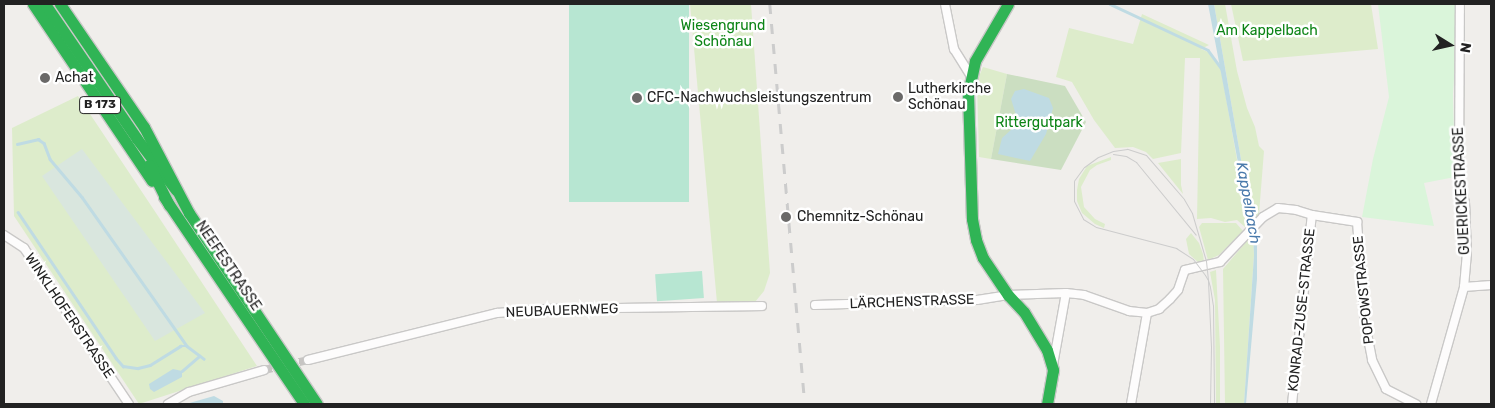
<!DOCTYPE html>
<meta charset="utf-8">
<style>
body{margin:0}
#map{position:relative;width:1495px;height:408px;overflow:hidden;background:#f0eeeb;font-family:Rubik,sans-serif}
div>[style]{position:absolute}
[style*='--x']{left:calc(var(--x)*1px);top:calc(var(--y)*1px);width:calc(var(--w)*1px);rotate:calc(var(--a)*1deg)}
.grass>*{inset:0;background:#ddeccb}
.forest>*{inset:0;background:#cbdec1}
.wetland>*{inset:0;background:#d9e6de}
.park>*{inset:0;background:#daf5da}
.pitch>*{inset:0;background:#b7e6d2;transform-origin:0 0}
.water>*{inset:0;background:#bfdbe3}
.stream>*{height:2.5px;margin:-1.25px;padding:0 1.25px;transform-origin:1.25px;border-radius:1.25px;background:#bfdbe3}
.street-tunnel>*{height:8px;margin-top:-4px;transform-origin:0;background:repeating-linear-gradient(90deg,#c7c5c3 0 8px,transparent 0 12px)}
.roads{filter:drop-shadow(1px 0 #c9c8c7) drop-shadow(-1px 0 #c9c8c7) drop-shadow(0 1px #c9c8c7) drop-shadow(0 -1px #c9c8c7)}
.street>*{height:8px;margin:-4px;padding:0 4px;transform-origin:4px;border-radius:4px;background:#fdfcfc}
.fast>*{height:11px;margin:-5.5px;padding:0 5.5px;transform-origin:5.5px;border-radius:5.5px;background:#30b455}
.tram>*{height:1px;margin:-0.5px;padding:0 0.5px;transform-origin:0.5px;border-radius:0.5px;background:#ccc}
.rail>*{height:2.5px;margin-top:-1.25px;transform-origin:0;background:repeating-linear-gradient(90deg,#ccc 0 10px,transparent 0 20px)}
.dots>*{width:14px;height:14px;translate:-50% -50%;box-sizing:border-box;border:2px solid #fff;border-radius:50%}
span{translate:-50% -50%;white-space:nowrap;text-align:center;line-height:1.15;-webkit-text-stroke:5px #fff;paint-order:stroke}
.shield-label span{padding:1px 4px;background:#fff;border:1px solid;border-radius:4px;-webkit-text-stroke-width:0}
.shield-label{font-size:12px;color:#222;font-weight:700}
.park-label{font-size:14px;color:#0c8416}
.poi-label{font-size:14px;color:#222}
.left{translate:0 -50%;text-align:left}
.street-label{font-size:14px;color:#222}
.water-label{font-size:15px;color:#4a7aab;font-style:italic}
.frame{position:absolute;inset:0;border:5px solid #222;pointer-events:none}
.north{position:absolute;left:1425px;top:20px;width:50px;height:50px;-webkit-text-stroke:4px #fff;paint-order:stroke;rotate:100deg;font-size:14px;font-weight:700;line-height:20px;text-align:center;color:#222}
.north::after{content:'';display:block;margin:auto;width:18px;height:22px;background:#222;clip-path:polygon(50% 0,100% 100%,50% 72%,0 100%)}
</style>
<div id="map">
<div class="grass">
<div style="clip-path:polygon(690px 4px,751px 4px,770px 273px,764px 291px,755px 302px,717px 303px)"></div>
<div style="clip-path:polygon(1214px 4px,1225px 4px,1237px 71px,1247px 108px,1255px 127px,1259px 146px,1264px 151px,1259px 214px,1256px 217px,1243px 171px)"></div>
<div style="clip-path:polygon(1231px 4px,1371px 4px,1378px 49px,1243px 61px)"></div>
<div style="clip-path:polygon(1142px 14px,1209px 45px,1201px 49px,1208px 52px,1221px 70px,1248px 221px,1245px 227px,1237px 220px,1225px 222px,1211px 218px,1197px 219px,1200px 58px,1185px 58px,1181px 153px,1153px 159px,1146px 152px,1133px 147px,1115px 148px,1094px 120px,1072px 82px,1056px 77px,1069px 28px,1133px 44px)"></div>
<div style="clip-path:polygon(983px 67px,1007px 74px,991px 159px,979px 157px,977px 81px)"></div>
<div style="clip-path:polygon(78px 96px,156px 213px,257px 366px,139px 404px,14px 216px,12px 128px)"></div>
<div style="clip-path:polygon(1111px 157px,1111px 160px,1097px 165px,1090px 170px,1081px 187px,1084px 207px,1095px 219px,1105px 224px,1104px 228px,1095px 224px,1082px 213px,1077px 201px,1077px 190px,1079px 179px,1087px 166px)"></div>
<div style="clip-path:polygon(1181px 159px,1181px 185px,1183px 194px,1158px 163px)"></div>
<div style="clip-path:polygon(1202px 223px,1236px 223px,1243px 231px,1219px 255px,1208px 260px,1199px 227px)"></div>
<div style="clip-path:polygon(1191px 233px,1199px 243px,1203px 254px,1204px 262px,1200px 264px,1189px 254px,1186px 239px)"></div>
<div style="clip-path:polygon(1253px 234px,1254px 255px,1244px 404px,1225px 404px,1223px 269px)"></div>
<div style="clip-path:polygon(1216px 270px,1220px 347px,1220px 404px,1216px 404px,1215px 300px,1210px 272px)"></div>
</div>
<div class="forest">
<div style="clip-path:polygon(1007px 74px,1065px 86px,1086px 122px,1061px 170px,991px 159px)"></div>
</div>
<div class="wetland">
<div style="clip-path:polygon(82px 149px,205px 313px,155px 341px,42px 176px)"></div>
</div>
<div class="park">
<div style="clip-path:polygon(1378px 4px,1456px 4px,1457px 33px,1453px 94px,1455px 177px,1424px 183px,1434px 226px,1362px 217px,1373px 159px,1389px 97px)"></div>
</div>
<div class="pitch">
<div style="left:569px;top:4px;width:120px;height:198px"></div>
<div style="left:702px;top:271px;width:27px;height:47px;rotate:86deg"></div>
</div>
<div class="water">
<div style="clip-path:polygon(1208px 4px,1214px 4px,1243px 171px,1256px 217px,1249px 221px)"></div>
<div style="clip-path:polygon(1024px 89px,1049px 98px,1053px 108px,1046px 134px,1030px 161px,998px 154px,1002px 138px,1012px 129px,1017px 118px,1011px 99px,1015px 91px)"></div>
<div style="clip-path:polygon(1257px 231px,1257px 279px,1246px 404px,1244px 404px,1254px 255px,1253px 234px)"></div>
<div style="clip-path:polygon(173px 369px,182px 371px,182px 377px,154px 392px,150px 389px,149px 384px)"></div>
<div style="clip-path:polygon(214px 396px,223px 401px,223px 404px,186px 404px)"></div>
</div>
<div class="stream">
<div style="--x:1110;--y:4;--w:108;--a:25.1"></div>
<div style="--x:1208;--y:50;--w:24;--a:54"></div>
<div style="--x:17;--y:144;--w:22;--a:-13"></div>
<div style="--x:38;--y:139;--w:7;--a:34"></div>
<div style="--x:44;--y:143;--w:17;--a:69"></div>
<div style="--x:50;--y:159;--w:50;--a:49.9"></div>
<div style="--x:82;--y:197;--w:182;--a:54.8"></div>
<div style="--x:18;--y:212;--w:176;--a:56.1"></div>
<div style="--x:116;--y:358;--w:11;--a:49"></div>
<div style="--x:123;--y:366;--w:15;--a:8"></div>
<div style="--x:138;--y:368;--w:12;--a:-14"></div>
<div style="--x:150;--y:365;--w:36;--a:-32"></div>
<div style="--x:180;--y:346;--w:7;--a:0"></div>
<div style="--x:187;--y:346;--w:21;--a:37"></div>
<div style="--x:1251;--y:216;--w:19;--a:78"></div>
<div style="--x:182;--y:371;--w:23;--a:-41"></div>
</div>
<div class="street-tunnel">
<div style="--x:264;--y:370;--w:45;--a:-12.8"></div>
</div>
<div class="roads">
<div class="street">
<div style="--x:945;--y:4;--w:46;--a:78.7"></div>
<div style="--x:954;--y:49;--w:32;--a:58"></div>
<div style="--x:4;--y:235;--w:24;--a:33"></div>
<div style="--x:24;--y:248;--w:188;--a:56.1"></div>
<div style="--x:1464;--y:287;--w:27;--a:-4"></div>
<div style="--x:815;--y:305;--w:162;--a:-1.8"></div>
<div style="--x:977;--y:300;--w:31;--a:-9"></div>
<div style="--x:1008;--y:295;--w:58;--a:-2"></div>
<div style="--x:1066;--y:293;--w:18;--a:6"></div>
<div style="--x:1084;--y:295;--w:48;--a:19.6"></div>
<div style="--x:1129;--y:311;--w:18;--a:6"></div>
<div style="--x:1147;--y:313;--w:13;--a:-18"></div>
<div style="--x:1159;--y:309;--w:15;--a:-42"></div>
<div style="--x:1170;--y:299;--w:12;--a:-48"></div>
<div style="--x:1178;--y:290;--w:21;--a:-71"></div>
<div style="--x:1185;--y:270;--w:36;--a:-13"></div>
<div style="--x:1220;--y:262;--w:62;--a:-46.3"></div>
<div style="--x:1263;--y:217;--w:17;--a:-31"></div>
<div style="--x:1278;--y:208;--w:18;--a:6"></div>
<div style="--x:1296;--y:210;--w:17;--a:17"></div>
<div style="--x:1312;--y:215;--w:46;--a:8.8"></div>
<div style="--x:1357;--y:222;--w:101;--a:85.5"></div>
<div style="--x:1365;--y:323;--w:38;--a:79"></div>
<div style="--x:1372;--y:360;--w:32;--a:64"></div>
<div style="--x:1386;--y:389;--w:34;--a:27"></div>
<div style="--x:308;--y:360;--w:195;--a:-14"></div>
<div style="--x:497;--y:313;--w:49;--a:-4.7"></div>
<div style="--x:546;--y:309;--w:216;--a:-0.8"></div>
<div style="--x:1053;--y:365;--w:73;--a:-79.8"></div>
<div style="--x:168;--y:404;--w:24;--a:-30"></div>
<div style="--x:189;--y:392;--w:78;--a:-16.3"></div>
<div style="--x:1131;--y:404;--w:92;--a:-80"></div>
<div style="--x:1292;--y:404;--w:190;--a:-84"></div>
<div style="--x:1431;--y:404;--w:122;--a:-74.2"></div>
<div style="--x:1464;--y:287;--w:33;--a:-85"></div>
<div style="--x:1467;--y:254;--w:51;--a:-92.2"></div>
<div style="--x:1465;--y:203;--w:29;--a:-102"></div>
<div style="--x:1459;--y:175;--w:171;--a:-89.7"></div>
</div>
<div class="fast">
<div style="--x:33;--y:4;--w:213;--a:56.1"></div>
<div style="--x:45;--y:4;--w:163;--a:55.7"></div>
<div style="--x:137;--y:139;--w:64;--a:52.6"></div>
<div style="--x:60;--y:4;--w:149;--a:55.7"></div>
<div style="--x:144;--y:127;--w:97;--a:62.4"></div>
<div style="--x:189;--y:213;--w:230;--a:56.2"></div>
<div style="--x:1008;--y:4;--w:66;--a:120.1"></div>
<div style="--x:975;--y:61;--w:33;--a:102"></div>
<div style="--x:968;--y:93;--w:126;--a:88.2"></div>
<div style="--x:972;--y:219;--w:21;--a:79"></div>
<div style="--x:976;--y:240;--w:19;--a:69"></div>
<div style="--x:983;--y:258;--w:45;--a:56"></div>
<div style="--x:1008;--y:295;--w:23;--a:47"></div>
<div style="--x:1024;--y:312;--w:44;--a:58.8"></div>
<div style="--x:1047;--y:350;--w:21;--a:73"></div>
<div style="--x:1053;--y:370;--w:35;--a:100"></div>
<div style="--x:149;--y:165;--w:45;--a:63.4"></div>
<div style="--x:164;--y:197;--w:250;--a:55.9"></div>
</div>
</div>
<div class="tram">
<div style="--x:1113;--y:154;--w:13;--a:9"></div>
<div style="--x:1126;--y:156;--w:12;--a:31"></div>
<div style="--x:1136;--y:162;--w:94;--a:50.6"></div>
<div style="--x:1210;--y:404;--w:57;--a:-89"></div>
<div style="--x:1211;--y:347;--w:67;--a:-92.6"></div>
<div style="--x:1208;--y:280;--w:19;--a:-96"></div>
<div style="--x:1206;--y:261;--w:50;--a:-106.3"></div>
<div style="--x:1192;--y:213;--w:16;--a:-120"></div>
<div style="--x:1184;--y:199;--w:58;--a:-130.8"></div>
<div style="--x:1146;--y:155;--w:20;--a:-162"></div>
<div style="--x:1127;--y:149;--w:14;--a:172"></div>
<div style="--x:1113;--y:151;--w:16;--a:158"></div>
<div style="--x:1098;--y:157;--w:17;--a:144"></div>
<div style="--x:1084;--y:167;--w:17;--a:126"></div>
<div style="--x:1074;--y:181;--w:20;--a:90"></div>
<div style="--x:1074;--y:201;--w:20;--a:63"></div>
<div style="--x:1083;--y:219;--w:15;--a:32"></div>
<div style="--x:1096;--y:227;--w:83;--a:14.7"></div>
<div style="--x:1176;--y:248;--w:20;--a:33"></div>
<div style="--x:1193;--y:259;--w:20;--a:53"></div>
<div style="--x:1205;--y:275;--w:6;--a:59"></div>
<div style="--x:1208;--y:280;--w:7;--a:74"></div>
<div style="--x:1210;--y:287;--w:18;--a:81"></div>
<div style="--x:1213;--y:305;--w:99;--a:89.4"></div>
</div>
<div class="rail">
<div style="--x:770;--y:4;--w:402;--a:85"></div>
</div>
<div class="dots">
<div style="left:45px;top:78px;background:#6a6968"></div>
<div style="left:898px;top:97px;background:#6a6968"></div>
<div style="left:637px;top:98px;background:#6a6968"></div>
<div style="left:786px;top:217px;background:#6a6968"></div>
</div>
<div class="shield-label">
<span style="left:100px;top:105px">B 173</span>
</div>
<div class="park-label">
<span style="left:723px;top:34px">Wiesengrund<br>Schönau</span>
<span style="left:1267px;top:31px">Am Kappelbach</span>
<span style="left:1039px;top:123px">Rittergutpark</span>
</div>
<div class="poi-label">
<span class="left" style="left:55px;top:78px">Achat</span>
<span class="left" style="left:908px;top:97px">Lutherkirche<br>Schönau</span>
<span class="left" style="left:647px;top:98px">CFC-Nachwuchsleistungszentrum</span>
<span class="left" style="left:797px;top:217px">Chemnitz-Schönau</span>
</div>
<div class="street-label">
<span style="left:1462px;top:191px;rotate:-93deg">GUERICKESTRASSE</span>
<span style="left:228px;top:266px;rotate:56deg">NEEFESTRASSE</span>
<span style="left:1364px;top:290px;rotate:-96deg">POPOWSTRASSE</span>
<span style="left:912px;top:302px;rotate:-2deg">LÄRCHENSTRASSE</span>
<span style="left:1302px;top:310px;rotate:-84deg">KONRAD-ZUSE-STRASSE</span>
<span style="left:562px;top:311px;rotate:-2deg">NEUBAUERNWEG</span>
<span style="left:69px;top:316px;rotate:56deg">WINKLHOFERSTRASSE</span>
</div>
<div class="water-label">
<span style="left:1248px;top:203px;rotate:80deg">Kappelbach</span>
</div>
<div class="frame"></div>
<div class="north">N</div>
</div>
